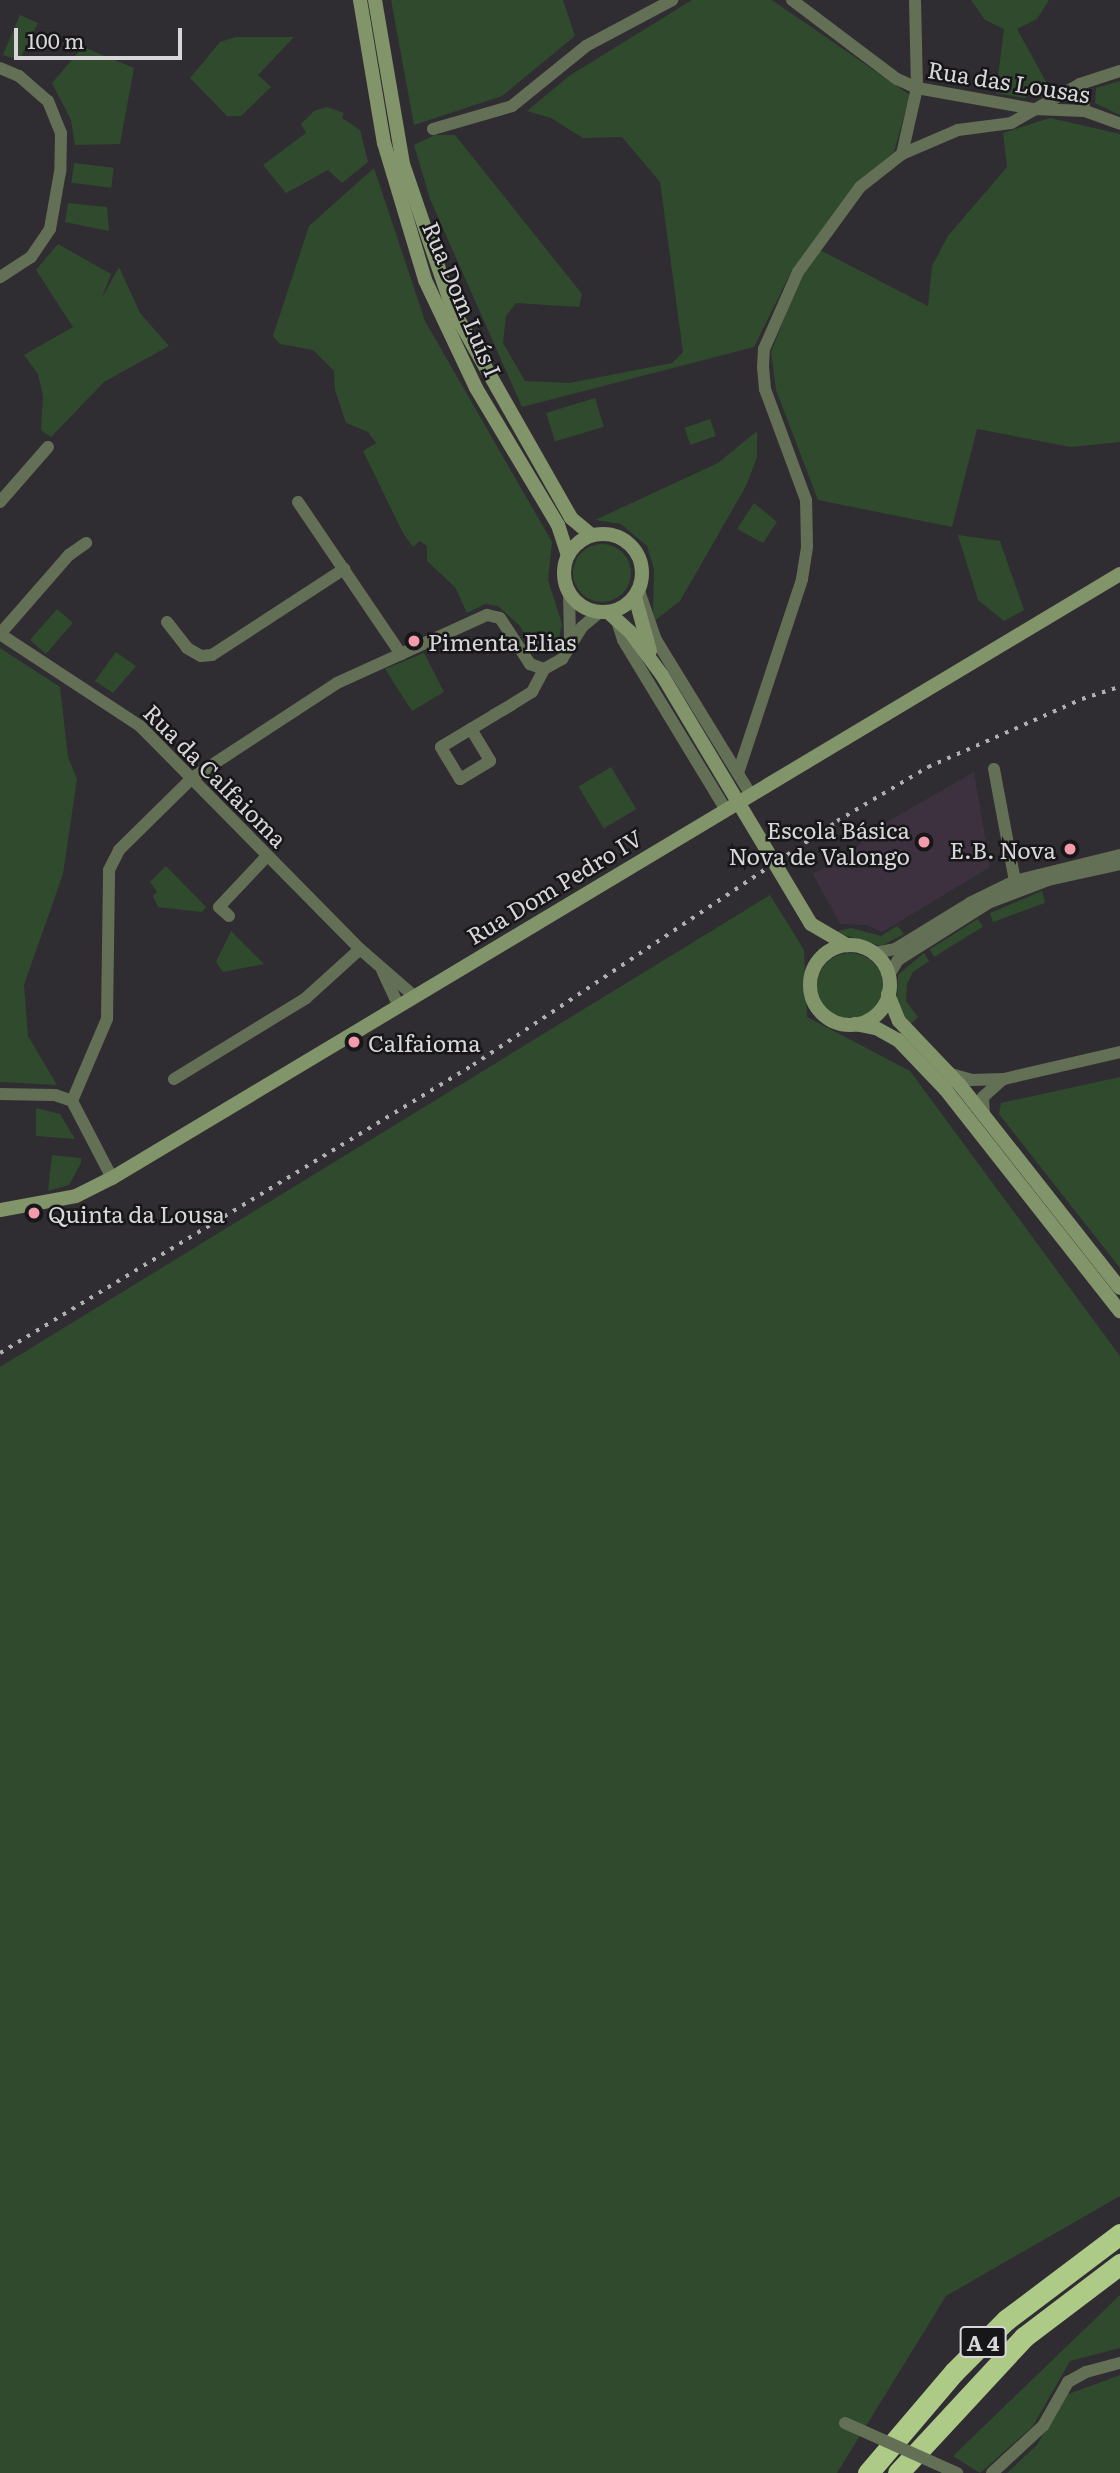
<!DOCTYPE html>
<meta charset="utf-8">
<style>
body{margin:0}
#map{position:relative;width:1120px;height:2473px;overflow:hidden;background:#302d32;font-family:Literata,serif}
div>[style]{position:absolute}
[style*='--x']{left:calc(var(--x)*1px);top:calc(var(--y)*1px);width:calc(var(--w)*1px);rotate:calc(var(--a)*1deg)}
.education>*{inset:0;background:#3d3140}
.green>*{inset:0;background:#2f4a2d;transform-origin:0 0}
.round{border-radius:50%}
.street>*{height:12px;margin:-6px;padding:0 6px;transform-origin:6px;border-radius:6px;background:#647055}
.secondary>*{height:14px;margin:-7px;padding:0 7px;transform-origin:7px;border-radius:7px;background:#82956a}
.secondary>.ring{margin:-7px;padding:0;box-sizing:content-box;background:none;border:14px solid #82956a;border-radius:50%}
.highway>*{height:21px;margin:-10.5px;padding:0 10.5px;transform-origin:10.5px;border-radius:10.5px;background:#aeca87}
.rail>*{height:3.5px;margin-top:-1.75px;transform-origin:0;background:repeating-linear-gradient(90deg,#b1afb3 0 3.5px,transparent 0 10.5px)}
.street-bridge>*{height:12px;margin:-6px;padding:0 6px;transform-origin:6px;border-radius:6px;background:#647055}
.secondary-bridge>*{height:14px;margin:-7px;padding:0 7px;transform-origin:7px;border-radius:7px;background:#82956a}
.dots>*{width:19px;height:19px;translate:-50% -50%;box-sizing:border-box;border:4px solid #171618;border-radius:50%}
span{translate:-50% -50%;white-space:nowrap;text-align:center;line-height:1.15;-webkit-text-stroke:5px #171618;paint-order:stroke}
.shield-label span{padding:2px 5px;background:#171618;border:2px solid;border-radius:5px;-webkit-text-stroke-width:0}
.shield-label{font-size:21px;color:#d8d6d9;font-weight:700}
.street-label{font-size:23px;color:#d8d6d9}
.poi-label{font-size:23px;color:#d8d6d9}
.left{translate:0 -50%;text-align:left}
.right{translate:-100% -50%;text-align:right}
.scale{position:absolute;left:14px;top:28px;width:168px;height:32px;box-sizing:border-box;border:4px solid #d8d6d9;border-top:0;padding-left:9px;font-size:21px;line-height:24px;white-space:nowrap;color:#d8d6d9;-webkit-text-stroke:5px #171618;paint-order:stroke}
</style>
<div id="map">
<div class="education">
<div style="clip-path:polygon(974px 772px,990px 867px,882px 932px,867px 925px,840px 924px,813px 874px,852px 853px,871px 831px)"></div>
</div>
<div class="green">
<div style="clip-path:polygon(391px 0,563px 0,575px 36px,502px 96px,414px 125px)"></div>
<div style="clip-path:polygon(692px 0,772px 0,910px 95px,894px 152px,856px 183px,790px 274px,754px 347px,522px 407px,430px 199px,414px 145px,435px 135px,455px 135px,582px 294px,579px 307px,516px 303px,506px 316px,503px 343px,525px 381px,569px 383px,672px 363px,683px 352px,660px 182px,622px 137px,583px 138px,551px 118px,527px 111px,569px 76px)"></div>
<div style="clip-path:polygon(971px 0,1049px 0,1037px 19px,1017px 29px,1049px 87px,1025px 98px,996px 93px,1004px 29px,985px 20px)"></div>
<div style="clip-path:polygon(20px 15px,38px 23px,19px 60px,3px 55px)"></div>
<div style="clip-path:polygon(236px 37px,294px 37px,258px 75px,271px 87px,241px 116px,227px 116px,190px 78px,220px 42px)"></div>
<div style="clip-path:polygon(83px 47px,134px 68px,120px 144px,75px 145px,71px 120px,52px 83px)"></div>
<div style="clip-path:polygon(1120px 81px,1120px 115px,1095px 103px,1096px 88px)"></div>
<div style="clip-path:polygon(327px 107px,344px 113px,342px 118px,360px 130px,368px 162px,342px 183px,328px 170px,286px 193px,263px 165px,306px 133px,301px 124px,314px 111px)"></div>
<div style="clip-path:polygon(1050px 118px,1120px 134px,1120px 442px,1071px 447px,977px 429px,952px 527px,818px 500px,776px 390px,771px 352px,798px 282px,820px 250px,928px 306px,932px 266px,948px 236px,1007px 167px,1003px 133px)"></div>
<div style="left:74px;top:163px;width:40px;height:20px;rotate:7deg"></div>
<div style="clip-path:polygon(374px 168px,425px 321px,552px 542px,548px 580px,562px 624px,559px 638px,546px 654px,531px 648px,520px 626px,498px 606px,485px 604px,467px 613px,455px 587px,427px 561px,427px 546px,420px 541px,413px 547px,403px 533px,363px 451px,376px 443px,368px 432px,346px 423px,335px 390px,334px 371px,313px 350px,280px 344px,273px 336px,309px 226px)"></div>
<div style="clip-path:polygon(68px 203px,107px 207px,109px 231px,65px 222px)"></div>
<div style="clip-path:polygon(58px 244px,111px 274px,102px 298px,119px 267px,140px 313px,169px 346px,104px 382px,51px 437px,41px 430px,43px 396px,38px 374px,24px 355px,73px 327px,36px 270px)"></div>
<div style="left:595px;top:398px;width:30px;height:51px;rotate:73deg"></div>
<div style="left:710px;top:419px;width:18px;height:27px;rotate:71deg"></div>
<div style="clip-path:polygon(757px 431px,757px 457px,746px 486px,680px 601px,653px 622px,654px 569px,647px 546px,621px 524px,595px 520px,718px 463px)"></div>
<div style="clip-path:polygon(754px 503px,777px 522px,763px 543px,737px 529px)"></div>
<div style="clip-path:polygon(958px 535px,1000px 541px,1024px 610px,1004px 621px,978px 600px)"></div>
<div class="round" style="left:573px;top:544px;width:58px;height:58px"></div>
<div style="left:57px;top:609px;width:21px;height:41px;rotate:41deg"></div>
<div style="clip-path:polygon(0 648px,60px 687px,68px 757px,77px 779px,63px 874px,24px 985px,28px 1036px,57px 1085px,0 1082px)"></div>
<div style="clip-path:polygon(116px 652px,136px 666px,113px 693px,95px 681px)"></div>
<div style="clip-path:polygon(424px 653px,444px 692px,412px 711px,385px 669px)"></div>
<div style="left:611px;top:767px;width:49px;height:38px;rotate:59deg"></div>
<div style="clip-path:polygon(166px 866px,206px 907px,202px 912px,158px 907px,153px 896px,157px 892px,150px 882px)"></div>
<div style="clip-path:polygon(1042px 891px,1045px 903px,993px 922px,990px 913px)"></div>
<div style="clip-path:polygon(770px 895px,804px 950px,807px 1017px,910px 1071px,1120px 1356px,1120px 2196px,946px 2296px,837px 2473px,0 2473px,0 1367px)"></div>
<div style="left:978px;top:919px;width:9px;height:57px;rotate:58deg"></div>
<div style="clip-path:polygon(897px 926px,904px 934px,881px 946px,834px 932px,851px 928px,881px 936px)"></div>
<div style="clip-path:polygon(231px 931px,264px 964px,223px 972px,216px 962px)"></div>
<div class="round" style="left:817px;top:953px;width:66px;height:66px"></div>
<div style="clip-path:polygon(924px 953px,929px 961px,913px 972px,907px 984px,906px 1001px,918px 1017px,910px 1025px,897px 1004px,898px 975px)"></div>
<div style="clip-path:polygon(1120px 1077px,1120px 1268px,999px 1114px,1001px 1103px)"></div>
<div style="clip-path:polygon(36px 1108px,60px 1114px,75px 1139px,36px 1136px)"></div>
<div style="clip-path:polygon(52px 1155px,81px 1158px,81px 1163px,69px 1185px,48px 1191px)"></div>
<div style="clip-path:polygon(1120px 2295px,1120px 2348px,1070px 2361px,1033px 2426px,980px 2473px,953px 2456px)"></div>
<div style="clip-path:polygon(1120px 2375px,1120px 2473px,1007px 2473px,1037px 2445px,1066px 2395px)"></div>
</div>
<div class="street">
<div style="--x:792;--y:0;--w:131;--a:37"></div>
<div style="--x:897;--y:79;--w:22;--a:24"></div>
<div style="--x:917;--y:88;--w:119;--a:10.2"></div>
<div style="--x:1034;--y:109;--w:51;--a:2.2"></div>
<div style="--x:1085;--y:111;--w:37;--a:20"></div>
<div style="--x:0;--y:68;--w:21;--a:23"></div>
<div style="--x:19;--y:76;--w:38;--a:41"></div>
<div style="--x:48;--y:101;--w:35;--a:68"></div>
<div style="--x:61;--y:133;--w:39;--a:91"></div>
<div style="--x:60;--y:172;--w:58;--a:100"></div>
<div style="--x:50;--y:229;--w:34;--a:124"></div>
<div style="--x:31;--y:257;--w:37;--a:147"></div>
<div style="--x:1080;--y:84;--w:27;--a:80"></div>
<div style="--x:433;--y:129;--w:82;--a:-16.2"></div>
<div style="--x:512;--y:106;--w:95;--a:-39"></div>
<div style="--x:586;--y:46;--w:98;--a:-28.1"></div>
<div style="--x:902;--y:154;--w:68;--a:-77.2"></div>
<div style="--x:917;--y:88;--w:88;--a:-91.3"></div>
<div style="--x:0;--y:502;--w:73;--a:-48.9"></div>
<div style="--x:298;--y:502;--w:184;--a:55.9"></div>
<div style="--x:639;--y:591;--w:52;--a:70.9"></div>
<div style="--x:656;--y:640;--w:182;--a:58.5"></div>
<div style="--x:569;--y:592;--w:47;--a:88.8"></div>
<div style="--x:617;--y:621;--w:20;--a:72"></div>
<div style="--x:623;--y:640;--w:199;--a:58.8"></div>
<div style="--x:167;--y:622;--w:33;--a:52"></div>
<div style="--x:187;--y:648;--w:16;--a:30"></div>
<div style="--x:201;--y:656;--w:11;--a:-5"></div>
<div style="--x:212;--y:655;--w:158;--a:-33.1"></div>
<div style="--x:0;--y:634;--w:168;--a:33.3"></div>
<div style="--x:140;--y:726;--w:313;--a:45.4"></div>
<div style="--x:360;--y:949;--w:70;--a:41"></div>
<div style="--x:0;--y:634;--w:105;--a:-48.9"></div>
<div style="--x:69;--y:555;--w:21;--a:-35"></div>
<div style="--x:471;--y:729;--w:37;--a:59"></div>
<div style="--x:490;--y:761;--w:35;--a:149"></div>
<div style="--x:460;--y:779;--w:37;--a:-121"></div>
<div style="--x:441;--y:747;--w:35;--a:-31"></div>
<div style="--x:471;--y:729;--w:27;--a:-31"></div>
<div style="--x:494;--y:715;--w:20;--a:-30"></div>
<div style="--x:511;--y:705;--w:25;--a:-32"></div>
<div style="--x:532;--y:692;--w:26;--a:-62"></div>
<div style="--x:994;--y:769;--w:114;--a:79.4"></div>
<div style="--x:738;--y:773;--w:204;--a:-71.7"></div>
<div style="--x:802;--y:579;--w:33;--a:-81"></div>
<div style="--x:807;--y:546;--w:46;--a:-91.2"></div>
<div style="--x:806;--y:500;--w:118;--a:-110.3"></div>
<div style="--x:765;--y:389;--w:22;--a:-95"></div>
<div style="--x:763;--y:367;--w:18;--a:-87"></div>
<div style="--x:764;--y:349;--w:84;--a:-66.2"></div>
<div style="--x:798;--y:272;--w:105;--a:-53.9"></div>
<div style="--x:860;--y:187;--w:53;--a:-38.2"></div>
<div style="--x:902;--y:154;--w:61;--a:-23.2"></div>
<div style="--x:958;--y:130;--w:53;--a:-7.5"></div>
<div style="--x:1011;--y:123;--w:79;--a:-29.5"></div>
<div style="--x:1080;--y:84;--w:42;--a:-18"></div>
<div style="--x:229;--y:916;--w:13;--a:-138"></div>
<div style="--x:219;--y:907;--w:70;--a:-46.7"></div>
<div style="--x:875;--y:953;--w:20;--a:-11"></div>
<div style="--x:895;--y:949;--w:88;--a:-31.5"></div>
<div style="--x:970;--y:903;--w:50;--a:-26.1"></div>
<div style="--x:1015;--y:881;--w:108;--a:-13.9"></div>
<div style="--x:382;--y:970;--w:38;--a:65"></div>
<div style="--x:889;--y:975;--w:17;--a:-59"></div>
<div style="--x:898;--y:960;--w:107;--a:-32.3"></div>
<div style="--x:988;--y:903;--w:64;--a:-21"></div>
<div style="--x:1048;--y:880;--w:74;--a:-12.5"></div>
<div style="--x:951;--y:1074;--w:22;--a:16"></div>
<div style="--x:972;--y:1080;--w:32;--a:-2"></div>
<div style="--x:1004;--y:1079;--w:119;--a:-13.1"></div>
<div style="--x:174;--y:1079;--w:155;--a:-31.5"></div>
<div style="--x:306;--y:998;--w:73;--a:-42.2"></div>
<div style="--x:0;--y:1094;--w:55;--a:1"></div>
<div style="--x:55;--y:1095;--w:18;--a:19"></div>
<div style="--x:72;--y:1101;--w:87;--a:62.5"></div>
<div style="--x:72;--y:1101;--w:89;--a:-66.9"></div>
<div style="--x:107;--y:1019;--w:149;--a:-89.2"></div>
<div style="--x:109;--y:870;--w:22;--a:-63"></div>
<div style="--x:119;--y:850;--w:103;--a:-44.6"></div>
<div style="--x:192;--y:778;--w:173;--a:-33.2"></div>
<div style="--x:337;--y:683;--w:165;--a:-24.4"></div>
<div style="--x:487;--y:615;--w:13;--a:13"></div>
<div style="--x:500;--y:618;--w:55;--a:56.9"></div>
<div style="--x:530;--y:664;--w:15;--a:20"></div>
<div style="--x:544;--y:669;--w:21;--a:-29"></div>
<div style="--x:562;--y:659;--w:38;--a:-58"></div>
<div style="--x:582;--y:627;--w:23;--a:-40"></div>
<div style="--x:984;--y:1116;--w:19;--a:-93"></div>
<div style="--x:983;--y:1097;--w:24;--a:-42"></div>
<div style="--x:992;--y:2473;--w:69;--a:-42.7"></div>
<div style="--x:1043;--y:2426;--w:51;--a:-60.4"></div>
<div style="--x:1068;--y:2382;--w:21;--a:-29"></div>
<div style="--x:1086;--y:2372;--w:35;--a:-15"></div>
</div>
<div class="secondary">
<div style="--x:360;--y:0;--w:145;--a:80.5"></div>
<div style="--x:384;--y:143;--w:143;--a:73.3"></div>
<div style="--x:425;--y:280;--w:119;--a:64.7"></div>
<div style="--x:476;--y:388;--w:160;--a:59.1"></div>
<div style="--x:558;--y:525;--w:32;--a:72"></div>
<div style="--x:375;--y:0;--w:166;--a:80.3"></div>
<div style="--x:403;--y:164;--w:154;--a:71.1"></div>
<div style="--x:453;--y:310;--w:239;--a:60.4"></div>
<div style="--x:571;--y:518;--w:26;--a:40"></div>
<div class="ring" style="left:564px;top:534px;width:64px;height:64px"></div>
<div style="--x:635;--y:597;--w:56;--a:74.5"></div>
<div style="--x:608;--y:612;--w:31;--a:42"></div>
<div style="--x:631;--y:633;--w:52;--a:53.6"></div>
<div style="--x:811;--y:924;--w:42;--a:30.3"></div>
<div class="ring" style="left:810px;top:945px;width:66px;height:66px"></div>
<div style="--x:888;--y:994;--w:29;--a:68"></div>
<div style="--x:899;--y:1021;--w:88;--a:46.4"></div>
<div style="--x:960;--y:1085;--w:258;--a:51.8"></div>
<div style="--x:855;--y:1024;--w:21;--a:11"></div>
<div style="--x:876;--y:1028;--w:25;--a:29"></div>
<div style="--x:898;--y:1040;--w:68;--a:46.2"></div>
<div style="--x:945;--y:1089;--w:283;--a:51.8"></div>
<div style="--x:0;--y:1210;--w:77;--a:-10.4"></div>
<div style="--x:76;--y:1196;--w:40;--a:-26.6"></div>
<div style="--x:112;--y:1178;--w:1175;--a:-30.93"></div>
</div>
<div class="highway">
<div style="--x:868;--y:2473;--w:133;--a:-49.6"></div>
<div style="--x:954;--y:2372;--w:74;--a:-45"></div>
<div style="--x:1006;--y:2320;--w:143;--a:-37"></div>
<div style="--x:898;--y:2473;--w:185;--a:-47.2"></div>
<div style="--x:1024;--y:2337;--w:121;--a:-37.2"></div>
</div>
<div class="rail">
<div style="--x:0;--y:1353;--w:554;--a:-31.34"></div>
<div style="--x:473;--y:1065;--w:438;--a:-33.8"></div>
<div style="--x:837;--y:821;--w:106;--a:-30.7"></div>
<div style="--x:928;--y:767;--w:168;--a:-23.8"></div>
<div style="--x:1082;--y:699;--w:40;--a:-18"></div>
</div>
<div class="street-bridge">
<div style="--x:845;--y:2423;--w:123;--a:24.1"></div>
</div>
<div class="secondary-bridge">
<div style="--x:662;--y:675;--w:290;--a:59.1"></div>
</div>
<div class="dots">
<div style="left:414px;top:641px;background:#f39aab"></div>
<div style="left:924px;top:842px;background:#f39aab"></div>
<div style="left:1070px;top:849px;background:#f39aab"></div>
<div style="left:354px;top:1042px;background:#f39aab"></div>
<div style="left:34px;top:1213px;background:#f39aab"></div>
</div>
<div class="shield-label">
<span style="left:983px;top:2342px">A 4</span>
</div>
<div class="street-label">
<span style="left:1009px;top:81px;rotate:9deg">Rua das Lousas</span>
<span style="left:463px;top:299px;rotate:67deg">Rua Dom Luís I</span>
<span style="left:216px;top:775px;rotate:45deg">Rua da Calfaioma</span>
<span style="left:554px;top:886px;rotate:-31deg">Rua Dom Pedro IV</span>
</div>
<div class="poi-label">
<span class="left" style="left:428px;top:641px">Pimenta Elias</span>
<span class="right" style="left:910px;top:842px">Escola Básica<br>Nova de Valongo</span>
<span class="right" style="left:1056px;top:849px">E.B. Nova</span>
<span class="left" style="left:368px;top:1042px">Calfaioma</span>
<span class="left" style="left:48px;top:1213px">Quinta da Lousa</span>
</div>
<div class="scale">100 m</div>
</div>
